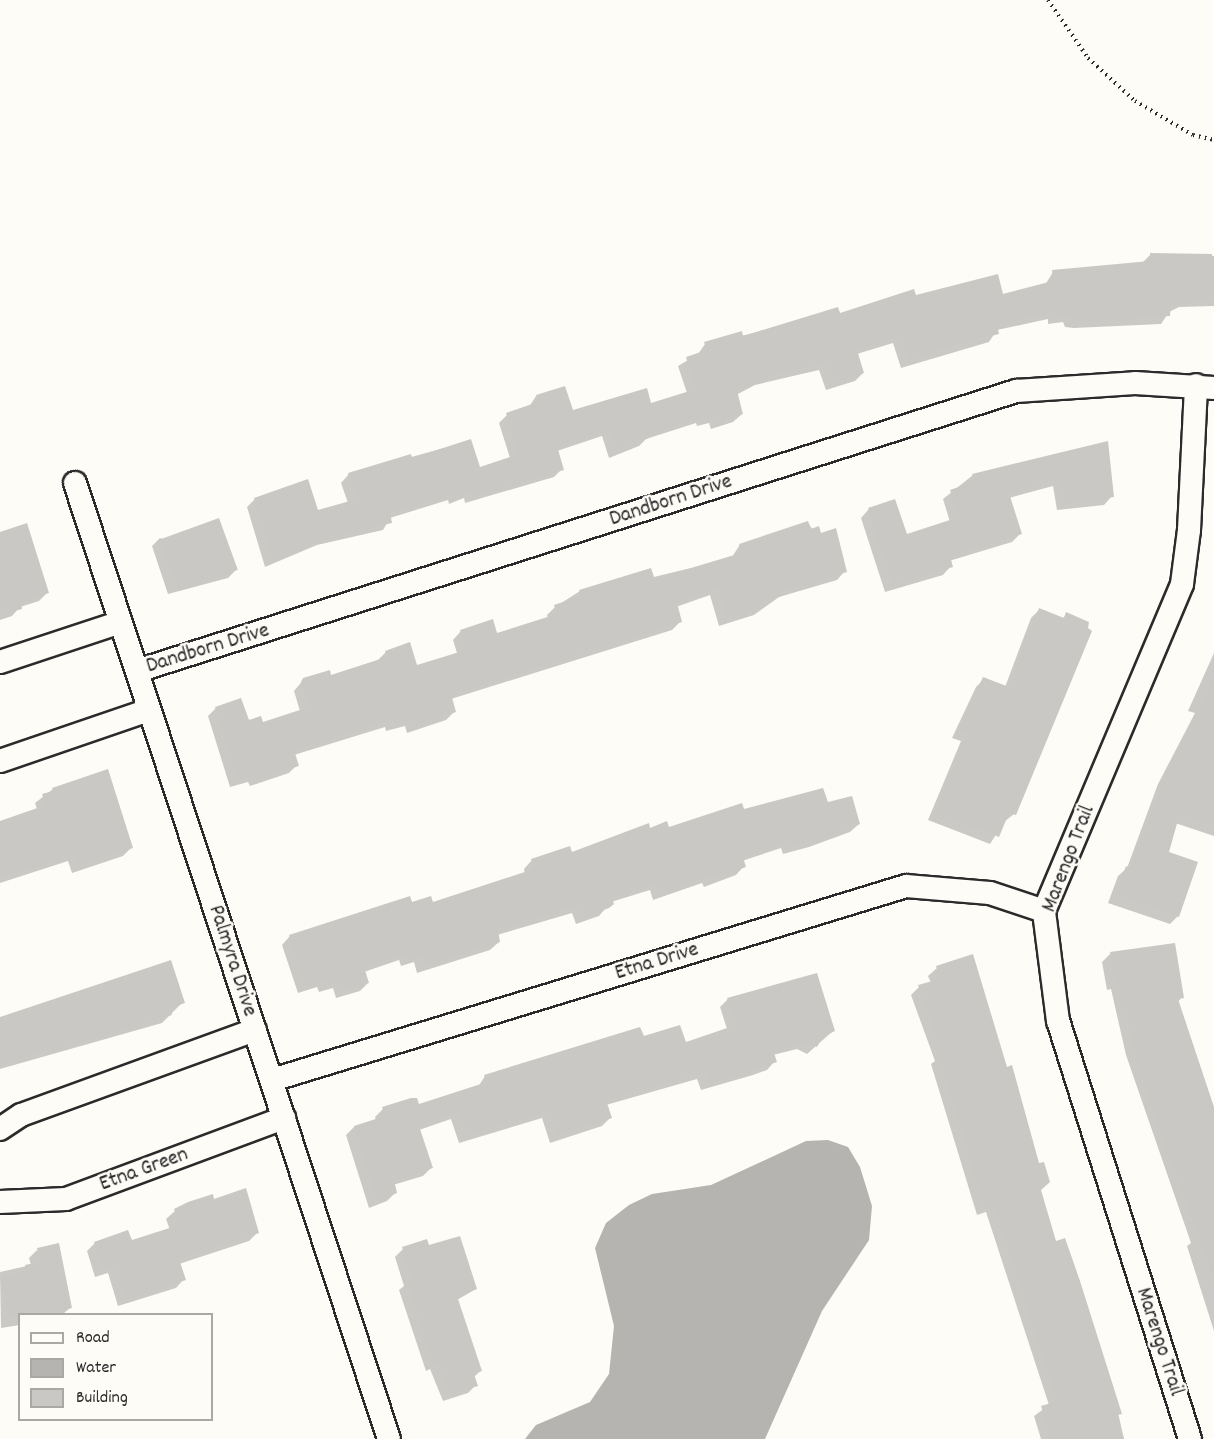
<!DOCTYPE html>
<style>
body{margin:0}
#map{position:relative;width:1214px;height:1439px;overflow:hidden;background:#fdfcf7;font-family:Dekko,sans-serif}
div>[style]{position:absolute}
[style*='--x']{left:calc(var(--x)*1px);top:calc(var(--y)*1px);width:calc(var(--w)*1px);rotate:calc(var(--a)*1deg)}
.water>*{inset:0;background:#b5b4b1}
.shadow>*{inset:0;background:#0003}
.building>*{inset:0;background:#c9c8c4;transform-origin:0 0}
.path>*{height:4px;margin-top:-2px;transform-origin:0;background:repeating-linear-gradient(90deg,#2b2b2b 0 1.5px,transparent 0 6px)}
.roads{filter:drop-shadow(2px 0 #2b2b2b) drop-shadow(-2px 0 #2b2b2b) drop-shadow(0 2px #2b2b2b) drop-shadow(0 -2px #2b2b2b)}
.street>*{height:22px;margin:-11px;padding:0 11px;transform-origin:11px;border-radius:11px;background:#fdfcf7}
span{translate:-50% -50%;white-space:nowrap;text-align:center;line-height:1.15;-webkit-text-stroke:5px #fdfcf7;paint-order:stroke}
.street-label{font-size:22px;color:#2b2b2b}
.legend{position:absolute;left:18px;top:1313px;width:195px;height:108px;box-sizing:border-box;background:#fdfcf7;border:2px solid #a9a8a5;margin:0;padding:8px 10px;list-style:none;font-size:18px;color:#2b2b2b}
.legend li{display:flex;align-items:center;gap:12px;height:30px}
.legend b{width:30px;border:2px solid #a9a8a5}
</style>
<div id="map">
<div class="water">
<div style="clip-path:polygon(828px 1140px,848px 1147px,860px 1167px,872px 1206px,869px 1240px,822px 1311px,765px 1439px,525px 1439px,536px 1425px,590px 1402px,609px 1374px,614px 1326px,595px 1248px,606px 1223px,629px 1205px,652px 1194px,711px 1185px,806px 1141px)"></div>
</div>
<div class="shadow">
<div style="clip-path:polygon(1151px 254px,1214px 256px,1214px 306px,1179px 307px,1169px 312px,1161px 324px,1074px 328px,1065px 327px,1063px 322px,1048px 324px,1048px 319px,997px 330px,989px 342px,901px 368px,893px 343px,857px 354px,863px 373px,855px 381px,826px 390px,819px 370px,755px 385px,736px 395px,742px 414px,733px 422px,711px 429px,709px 423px,697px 426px,696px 423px,646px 439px,639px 446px,609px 458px,602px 436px,557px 451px,562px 469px,554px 477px,465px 503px,464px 498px,449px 504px,448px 500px,390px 518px,383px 530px,317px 545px,265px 567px,247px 507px,255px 499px,317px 512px,348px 503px,341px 483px,349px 474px,470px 441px,479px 469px,510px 458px,499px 423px,507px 415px,529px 407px,536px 396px,572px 412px,650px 404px,687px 393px,678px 366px,698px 354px,705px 344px,915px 297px,1001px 296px,1045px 285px,1053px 272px,1142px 263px)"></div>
<div style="clip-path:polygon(1106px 442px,1112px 496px,1104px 505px,1057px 510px,1053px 486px,1009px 498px,1020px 534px,1012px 542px,949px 561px,951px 566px,943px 575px,885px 592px,861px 518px,869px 509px,906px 536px,950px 522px,943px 499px,973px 475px)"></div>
<div style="clip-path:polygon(807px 522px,845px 571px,837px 580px,779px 597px,754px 615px,719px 626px,710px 595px,676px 607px,680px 622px,672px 630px,451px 699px,455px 711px,446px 720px,407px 733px,405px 726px,386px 731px,385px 727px,294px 755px,297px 765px,289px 773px,250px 786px,248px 782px,230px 787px,208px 716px,216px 708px,262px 724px,300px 711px,294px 691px,304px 679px,330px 676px,378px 660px,386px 652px,416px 667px,457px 653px,453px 640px,461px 631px,496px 635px,548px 619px,547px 615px,555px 607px,580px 591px,653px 579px,732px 557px,739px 546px)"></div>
<div style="clip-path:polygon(0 534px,47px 593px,39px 601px,20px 607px,12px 616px,0 620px)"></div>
<div style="clip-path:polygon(160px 538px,236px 570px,228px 578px,168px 594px,152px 546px)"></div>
<div style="clip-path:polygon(1039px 610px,1062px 619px,1067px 614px,1086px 629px,1014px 814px,1004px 822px,990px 844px,928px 820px,961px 741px,952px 738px,976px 687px,984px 679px,1005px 687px,1031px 618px)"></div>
<div style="clip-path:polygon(1214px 653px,1214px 836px,1175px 823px,1167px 853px,1178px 916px,1170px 924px,1108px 903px,1118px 876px,1127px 868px,1158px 784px,1195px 713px,1188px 711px)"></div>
<div style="clip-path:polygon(53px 789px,131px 848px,123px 856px,72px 873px,68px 861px,0 883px,0 822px,37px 809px,35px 803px)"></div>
<div style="clip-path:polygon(827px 804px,859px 824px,850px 832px,809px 847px,783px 854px,781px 848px,742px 861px,744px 866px,736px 875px,704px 887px,702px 883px,653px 900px,650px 890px,611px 902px,599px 916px,576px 924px,572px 913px,497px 935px,499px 942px,490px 950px,417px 973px,414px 962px,401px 966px,399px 960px,364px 972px,368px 983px,360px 991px,336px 998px,333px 988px,319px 992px,317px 987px,298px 993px,282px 945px,290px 936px,411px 904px,432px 904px,525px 874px,524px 869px,532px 860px,571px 854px,649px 830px,668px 829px,743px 811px)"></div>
<div style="clip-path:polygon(1110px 954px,1182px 997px,1178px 1002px,1214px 1119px,1214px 1331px,1187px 1246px,1191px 1243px,1126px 1055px,1111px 989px,1107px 990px,1102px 962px)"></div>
<div style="clip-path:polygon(937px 968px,1039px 1190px,1055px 1243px,1112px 1386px,1124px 1439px,1041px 1439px,1034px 1416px,1049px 1405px,986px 1212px,977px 1215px,931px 1064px,935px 1061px,911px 995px,919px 987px,931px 983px,928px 976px)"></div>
<div style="clip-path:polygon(728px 999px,833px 1031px,807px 1054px,797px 1049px,773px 1055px,775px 1061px,767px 1070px,753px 1075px,701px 1090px,697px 1079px,606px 1105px,610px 1118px,602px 1126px,550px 1143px,542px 1118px,459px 1143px,451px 1119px,419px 1130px,431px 1168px,423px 1176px,393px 1185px,395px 1193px,387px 1201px,369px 1208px,346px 1135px,354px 1127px,376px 1121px,375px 1117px,383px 1109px,418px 1106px,478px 1087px,485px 1076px,643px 1038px,685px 1044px,727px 1029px,720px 1007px)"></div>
<div style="clip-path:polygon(183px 1002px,162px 1023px,0 1069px,0 1031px)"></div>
<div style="clip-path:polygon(214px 1201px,257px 1233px,249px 1241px,179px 1264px,184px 1279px,176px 1288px,118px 1306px,108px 1273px,95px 1277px,87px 1251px,95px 1243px,131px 1242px,170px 1230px,166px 1219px,175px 1211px)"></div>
<div style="clip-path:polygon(428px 1247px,476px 1289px,457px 1300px,480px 1371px,474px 1377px,476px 1385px,468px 1393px,443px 1401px,430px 1369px,426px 1371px,399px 1290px,404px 1286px,395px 1257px,403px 1249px)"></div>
<div style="clip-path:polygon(37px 1250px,70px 1308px,63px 1314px,20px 1314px,20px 1325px,1px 1328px,0 1272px,31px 1265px,29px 1258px)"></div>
</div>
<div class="building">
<div style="clip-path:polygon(1150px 253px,1212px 254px,1212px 299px,1171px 305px,1170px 316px,1083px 321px,1072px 319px,1071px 315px,1056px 316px,1055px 311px,997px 324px,999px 334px,933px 350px,909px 361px,901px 336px,857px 350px,864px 373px,834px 383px,827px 362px,762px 378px,758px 383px,737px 391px,743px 414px,719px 422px,717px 416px,705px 419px,704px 416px,648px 434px,649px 438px,617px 450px,610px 429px,557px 446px,564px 470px,473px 496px,472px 491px,457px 496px,456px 493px,390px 513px,392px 523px,326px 538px,274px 560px,254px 498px,308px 479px,318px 510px,357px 499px,348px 473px,411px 454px,412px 458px,471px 439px,480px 467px,519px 454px,506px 413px,538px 402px,536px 395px,565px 386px,573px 410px,647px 388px,651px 403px,696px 389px,686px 357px,707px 350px,704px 342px,742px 331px,743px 336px,838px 307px,840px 313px,914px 289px,916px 295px,998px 274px,1003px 294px,1053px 281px,1052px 270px,1150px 261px)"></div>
<div style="clip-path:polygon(1108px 441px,1114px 497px,1064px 503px,1061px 479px,1009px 493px,1022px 534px,950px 556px,953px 567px,893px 584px,868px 508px,895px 499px,907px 534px,959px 517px,950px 490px,967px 484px,966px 481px,974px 479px,972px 474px)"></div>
<div style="left:219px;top:518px;width:55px;height:63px;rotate:70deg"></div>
<div style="clip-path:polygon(808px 521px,811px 529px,819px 526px,821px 533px,836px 528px,847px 572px,781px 591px,782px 596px,763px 602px,764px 607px,727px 618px,718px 588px,677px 603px,682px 622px,451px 694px,456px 712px,415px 726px,413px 719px,394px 724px,393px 719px,294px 750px,299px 766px,258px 779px,256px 774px,238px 780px,215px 707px,241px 698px,249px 720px,261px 716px,263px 722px,309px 707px,301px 682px,303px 678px,330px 670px,331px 675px,387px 657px,385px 651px,410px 642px,417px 665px,466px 650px,460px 630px,493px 619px,497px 633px,557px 614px,554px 605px,581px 596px,579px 590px,651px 568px,654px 577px,691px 568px,741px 553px,739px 544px)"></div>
<div style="clip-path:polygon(27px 523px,49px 593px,21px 602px,22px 609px,0 615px,0 532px)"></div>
<div style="clip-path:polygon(1039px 608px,1064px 618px,1066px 612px,1089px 622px,1088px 628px,1092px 631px,1016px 815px,1009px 813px,999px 837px,935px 812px,968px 733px,959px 730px,983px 677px,1009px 687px)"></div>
<div style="clip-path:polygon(1214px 678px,1214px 826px,1180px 813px,1169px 852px,1198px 862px,1179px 917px,1116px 894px,1126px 866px,1131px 868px,1166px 774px)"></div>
<div style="clip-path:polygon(108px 769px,133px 848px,80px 865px,76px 854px,0 878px,0 821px,46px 805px,42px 794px,53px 791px,52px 788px)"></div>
<div style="clip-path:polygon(823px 788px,828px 802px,852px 796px,860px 824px,818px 839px,791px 846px,789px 840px,743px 857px,746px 867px,712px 879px,711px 876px,661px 893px,658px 883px,612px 897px,614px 904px,609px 908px,584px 917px,580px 905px,532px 919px,498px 930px,500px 942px,425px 966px,422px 955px,409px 959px,407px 953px,364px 967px,369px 983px,344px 990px,341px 981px,328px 984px,326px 980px,306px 986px,289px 935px,410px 896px,412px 902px,431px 896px,433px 902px,534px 869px,531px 859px,570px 846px,572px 852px,649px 823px,650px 828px,667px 821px,669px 827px,742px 803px,744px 809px)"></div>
<div style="clip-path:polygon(1175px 943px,1184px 998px,1178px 999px,1214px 1107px,1214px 1269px,1211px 1269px,1159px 1129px,1133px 1047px,1126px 1008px,1122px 1008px,1119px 982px,1115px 982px,1110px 952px)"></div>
<div style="clip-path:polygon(973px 954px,1007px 1067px,1012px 1065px,1039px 1163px,1044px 1162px,1050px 1182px,1041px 1190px,1056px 1241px,1065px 1238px,1080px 1281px,1122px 1414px,1117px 1415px,1124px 1439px,1051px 1439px,1041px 1406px,1058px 1401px,994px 1205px,985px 1208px,939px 1055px,943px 1053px,918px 985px,940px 979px,936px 966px)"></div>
<div style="clip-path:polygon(171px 960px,185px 1003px,170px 1008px,172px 1015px,52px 1051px,50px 1047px,0 1065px,0 1017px)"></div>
<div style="clip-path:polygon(817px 973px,835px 1031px,822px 1037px,817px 1047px,806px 1042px,773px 1050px,777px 1062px,709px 1083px,706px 1072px,606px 1100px,612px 1118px,558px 1135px,550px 1110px,467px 1136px,459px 1112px,419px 1126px,433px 1168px,394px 1180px,397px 1193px,377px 1201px,354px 1126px,385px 1116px,382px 1107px,411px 1098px,417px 1098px,419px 1104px,487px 1082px,484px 1075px,640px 1027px,644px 1036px,680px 1025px,686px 1042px,736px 1025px,727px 998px)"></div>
<div style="clip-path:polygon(246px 1188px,259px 1233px,179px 1259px,186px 1280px,126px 1299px,116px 1266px,103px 1270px,94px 1242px,128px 1230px,132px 1240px,179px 1225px,174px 1209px,188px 1202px,213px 1194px,214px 1199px)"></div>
<div style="clip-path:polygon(460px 1236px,477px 1289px,457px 1296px,482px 1371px,474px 1374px,478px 1386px,451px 1394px,438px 1362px,434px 1364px,424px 1336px,407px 1281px,412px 1279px,402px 1247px,427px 1239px,429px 1245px)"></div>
<div style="clip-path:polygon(59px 1243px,72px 1308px,46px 1314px,8px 1314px,0 1277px,27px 1272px,25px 1265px,40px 1262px,37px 1248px)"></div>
</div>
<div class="path">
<div style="--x:1048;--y:0;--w:70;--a:55.4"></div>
<div style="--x:1088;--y:58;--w:64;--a:42.5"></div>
<div style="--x:1135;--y:101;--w:67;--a:30.4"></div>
<div style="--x:1193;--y:135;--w:22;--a:13"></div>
</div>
<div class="roads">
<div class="street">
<div style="--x:75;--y:483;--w:1006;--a:71.82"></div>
<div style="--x:0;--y:662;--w:127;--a:-18.3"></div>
<div style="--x:137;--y:671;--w:923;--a:-17.67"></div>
<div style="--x:1016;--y:391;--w:119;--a:-3.8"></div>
<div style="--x:1135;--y:383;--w:79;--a:3.6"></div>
<div style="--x:0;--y:761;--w:157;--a:-18.9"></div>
<div style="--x:272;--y:1080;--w:663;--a:-17.01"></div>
<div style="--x:906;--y:886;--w:84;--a:4.8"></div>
<div style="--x:990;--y:893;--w:57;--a:18.4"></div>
<div style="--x:0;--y:1129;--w:25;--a:-34"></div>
<div style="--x:21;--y:1115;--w:249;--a:-20"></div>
<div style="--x:0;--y:1202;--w:66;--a:-2.6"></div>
<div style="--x:66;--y:1199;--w:233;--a:-20.4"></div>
<div style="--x:1190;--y:1439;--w:438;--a:-107.5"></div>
<div style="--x:1058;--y:1021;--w:111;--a:-97.3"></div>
<div style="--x:1044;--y:911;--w:355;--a:-67.1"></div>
<div style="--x:1182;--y:584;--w:54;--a:-82.6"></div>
<div style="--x:1189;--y:530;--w:145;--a:-87.2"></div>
</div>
</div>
<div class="street-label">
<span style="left:671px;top:501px;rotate:-18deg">Dandborn Drive</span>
<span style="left:208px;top:649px;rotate:-17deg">Dandborn Drive</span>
<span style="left:1069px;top:859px;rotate:-69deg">Marengo Trail</span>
<span style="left:232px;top:961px;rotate:72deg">Palmyra Drive</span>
<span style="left:657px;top:962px;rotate:-17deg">Etna Drive</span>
<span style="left:144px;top:1170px;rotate:-20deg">Etna Green</span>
<span style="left:1159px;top:1342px;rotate:72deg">Marengo Trail</span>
</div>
<ul class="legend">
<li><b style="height:8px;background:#fdfcf7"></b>Road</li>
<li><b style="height:16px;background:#b5b4b1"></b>Water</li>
<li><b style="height:16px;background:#c9c8c4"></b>Building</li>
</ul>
</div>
